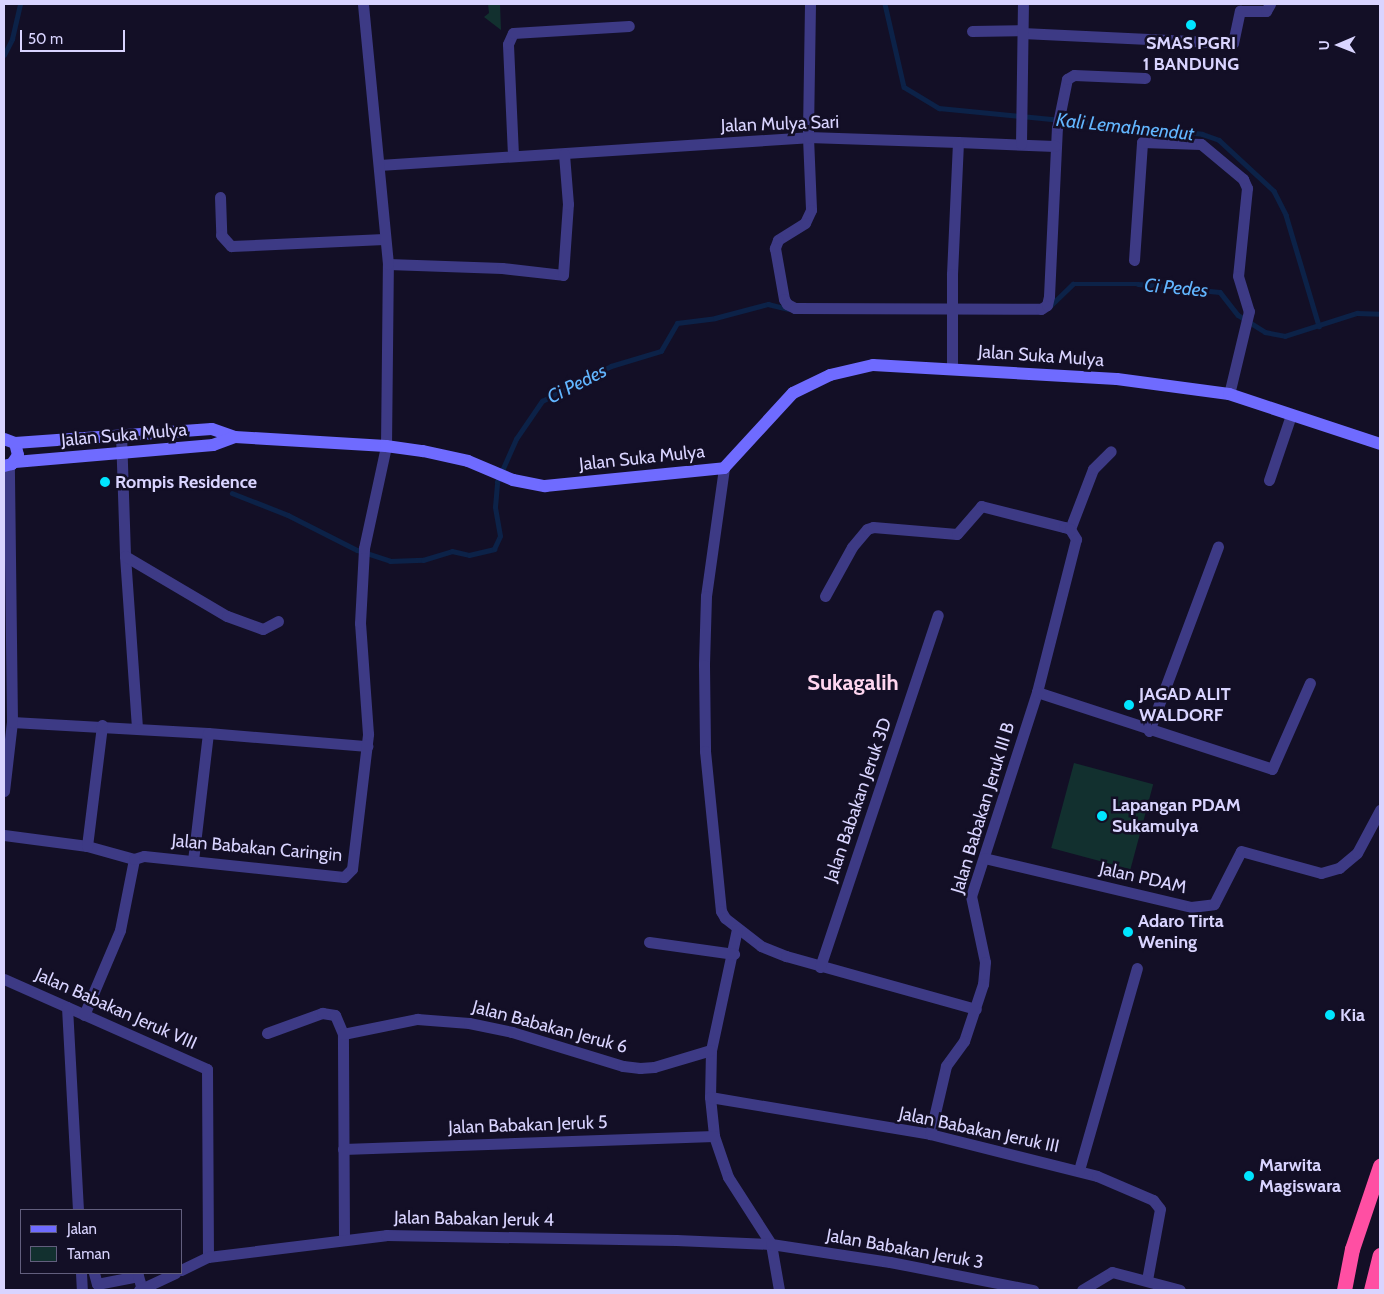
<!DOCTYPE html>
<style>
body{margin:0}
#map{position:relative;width:1384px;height:1294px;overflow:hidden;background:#130f26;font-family:Cabin,sans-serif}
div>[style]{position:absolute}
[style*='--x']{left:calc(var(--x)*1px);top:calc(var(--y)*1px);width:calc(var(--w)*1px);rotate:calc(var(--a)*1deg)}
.green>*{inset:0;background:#12302f;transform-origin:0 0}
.stream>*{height:4.5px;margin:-2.25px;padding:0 2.25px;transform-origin:2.25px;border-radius:2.25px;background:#0c2248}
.street>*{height:11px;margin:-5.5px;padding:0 5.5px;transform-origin:5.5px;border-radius:5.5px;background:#3d3a85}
.secondary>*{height:12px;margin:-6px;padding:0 6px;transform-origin:6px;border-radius:6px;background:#6f6bff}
.highway>*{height:15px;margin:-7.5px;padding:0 7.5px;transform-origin:7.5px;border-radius:7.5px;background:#ff4fa3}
.dots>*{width:14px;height:14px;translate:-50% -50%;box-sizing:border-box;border:2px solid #130f26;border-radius:50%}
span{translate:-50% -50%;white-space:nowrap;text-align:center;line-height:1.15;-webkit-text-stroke:5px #130f26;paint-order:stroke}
.poi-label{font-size:18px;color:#d9d4ff;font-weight:700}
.left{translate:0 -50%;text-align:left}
.street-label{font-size:18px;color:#d9d4ff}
.water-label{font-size:19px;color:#62b6ff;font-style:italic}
.district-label{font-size:22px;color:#ffd6f0;font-weight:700}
.frame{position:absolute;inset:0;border:5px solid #d9d4ff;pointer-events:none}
.legend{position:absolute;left:20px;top:1209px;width:162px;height:65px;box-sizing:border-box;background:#130f26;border:1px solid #625e7d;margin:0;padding:6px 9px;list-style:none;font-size:15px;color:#d9d4ff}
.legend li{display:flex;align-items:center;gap:10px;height:25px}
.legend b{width:25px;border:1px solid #625e7d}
.north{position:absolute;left:1314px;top:20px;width:50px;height:50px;-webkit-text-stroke:4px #130f26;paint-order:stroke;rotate:269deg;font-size:14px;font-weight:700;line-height:20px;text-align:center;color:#d9d4ff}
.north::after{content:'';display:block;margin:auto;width:18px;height:22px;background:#d9d4ff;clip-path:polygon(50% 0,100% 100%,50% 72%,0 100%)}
.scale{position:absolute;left:20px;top:30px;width:105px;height:22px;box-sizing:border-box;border:2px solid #d9d4ff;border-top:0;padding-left:6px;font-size:15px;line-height:18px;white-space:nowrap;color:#d9d4ff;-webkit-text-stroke:4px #130f26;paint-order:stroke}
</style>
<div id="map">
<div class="green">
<div style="clip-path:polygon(488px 4px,500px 4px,501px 30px,484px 17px,489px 13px)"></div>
<div style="left:1074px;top:763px;width:82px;height:88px;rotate:15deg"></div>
</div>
<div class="stream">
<div style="--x:885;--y:4;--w:85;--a:77.1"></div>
<div style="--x:904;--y:87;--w:41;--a:31"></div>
<div style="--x:939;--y:108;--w:264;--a:5.6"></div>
<div style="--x:1202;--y:134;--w:18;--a:19"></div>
<div style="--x:1219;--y:140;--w:75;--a:42.8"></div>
<div style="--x:1274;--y:191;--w:27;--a:63"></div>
<div style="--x:1286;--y:215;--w:116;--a:73.4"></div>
<div style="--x:4;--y:55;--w:18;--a:-63"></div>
<div style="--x:12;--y:39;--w:36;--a:-77"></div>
<div style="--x:1049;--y:307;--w:33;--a:-44"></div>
<div style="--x:1073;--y:284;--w:65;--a:0"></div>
<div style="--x:1138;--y:284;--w:82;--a:5.6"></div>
<div style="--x:1220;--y:292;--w:29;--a:52"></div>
<div style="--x:1238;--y:315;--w:32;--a:32"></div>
<div style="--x:1265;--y:332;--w:20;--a:11"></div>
<div style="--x:1285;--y:336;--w:76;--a:-17.7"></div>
<div style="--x:1357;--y:313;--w:23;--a:2"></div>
<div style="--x:232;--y:493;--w:60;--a:21.4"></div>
<div style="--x:288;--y:515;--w:77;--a:26.9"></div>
<div style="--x:357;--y:550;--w:35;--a:18"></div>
<div style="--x:390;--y:561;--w:33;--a:-2"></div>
<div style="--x:423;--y:560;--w:30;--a:-17"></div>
<div style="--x:452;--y:551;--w:17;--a:13"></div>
<div style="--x:469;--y:555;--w:26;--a:-13"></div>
<div style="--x:494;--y:549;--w:14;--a:-65"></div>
<div style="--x:500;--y:536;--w:29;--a:-100"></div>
<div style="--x:495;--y:507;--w:25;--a:-85"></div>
<div style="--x:497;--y:482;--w:47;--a:-66.2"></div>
<div style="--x:516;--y:439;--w:46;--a:-55.6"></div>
<div style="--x:542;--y:401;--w:77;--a:-26.9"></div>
<div style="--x:611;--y:366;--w:52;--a:-16.7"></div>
<div style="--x:661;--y:351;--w:32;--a:-60"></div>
<div style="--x:677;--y:323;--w:38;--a:-7"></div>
<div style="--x:715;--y:318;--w:55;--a:-14.8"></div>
<div style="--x:768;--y:304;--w:21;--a:14"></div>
</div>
<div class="street">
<div style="--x:810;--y:4;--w:133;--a:90.9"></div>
<div style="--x:808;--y:137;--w:73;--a:87.6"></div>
<div style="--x:811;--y:210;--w:14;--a:115"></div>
<div style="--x:805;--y:223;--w:32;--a:148"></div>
<div style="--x:778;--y:240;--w:9;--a:111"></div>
<div style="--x:775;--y:248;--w:52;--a:80"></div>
<div style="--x:784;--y:299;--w:6;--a:59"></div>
<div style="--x:787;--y:304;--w:9;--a:27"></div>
<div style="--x:795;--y:308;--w:246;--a:0.2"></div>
<div style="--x:1041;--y:309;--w:7;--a:-34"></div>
<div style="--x:1047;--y:305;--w:9;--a:-77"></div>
<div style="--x:1049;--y:296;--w:168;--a:-87.3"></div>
<div style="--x:1057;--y:128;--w:50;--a:-78.5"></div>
<div style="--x:1067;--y:79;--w:8;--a:-30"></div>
<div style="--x:1074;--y:75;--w:71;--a:2.4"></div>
<div style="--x:972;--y:31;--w:50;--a:-1.1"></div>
<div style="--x:1022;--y:33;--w:211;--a:2.7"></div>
<div style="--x:1233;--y:43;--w:33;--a:-78"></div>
<div style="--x:1240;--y:11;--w:26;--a:0"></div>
<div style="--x:1266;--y:11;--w:8;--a:-60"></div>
<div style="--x:958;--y:142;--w:97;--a:2.4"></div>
<div style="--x:1021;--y:144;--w:140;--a:-89.2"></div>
<div style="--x:513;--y:155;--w:111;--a:-92.6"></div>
<div style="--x:508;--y:44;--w:12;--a:-66"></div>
<div style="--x:513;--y:33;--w:116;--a:-3.5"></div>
<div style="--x:379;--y:165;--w:430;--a:-3.7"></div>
<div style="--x:808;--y:137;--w:150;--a:1.9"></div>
<div style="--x:958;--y:142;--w:132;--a:92.6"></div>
<div style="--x:952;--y:274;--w:94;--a:90"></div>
<div style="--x:220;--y:197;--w:38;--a:88"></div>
<div style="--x:221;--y:235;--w:15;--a:48"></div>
<div style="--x:231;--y:246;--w:153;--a:-2.6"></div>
<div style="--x:1134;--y:260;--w:118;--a:-86.1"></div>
<div style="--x:1142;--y:142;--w:59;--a:1.9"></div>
<div style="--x:1201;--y:144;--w:55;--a:39.8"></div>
<div style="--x:1243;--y:179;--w:10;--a:66"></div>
<div style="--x:1247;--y:188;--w:88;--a:95.8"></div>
<div style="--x:1238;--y:276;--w:37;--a:73"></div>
<div style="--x:1249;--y:311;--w:85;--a:103.5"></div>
<div style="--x:388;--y:264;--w:114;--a:2"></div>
<div style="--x:502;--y:268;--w:61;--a:6.5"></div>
<div style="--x:563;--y:275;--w:71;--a:-86"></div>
<div style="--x:568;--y:204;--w:50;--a:-94.6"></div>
<div style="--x:121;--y:434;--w:122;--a:88.1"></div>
<div style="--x:125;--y:556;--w:172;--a:86"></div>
<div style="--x:724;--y:468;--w:129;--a:98"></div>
<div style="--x:706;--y:596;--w:69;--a:91.7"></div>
<div style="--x:704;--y:665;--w:86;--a:89.3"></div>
<div style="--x:705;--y:751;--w:161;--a:84.3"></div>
<div style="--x:721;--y:911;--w:8;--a:60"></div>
<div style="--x:725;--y:918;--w:46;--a:37.9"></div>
<div style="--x:761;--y:946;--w:27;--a:22"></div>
<div style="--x:786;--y:956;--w:197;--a:15.6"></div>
<div style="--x:1269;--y:480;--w:69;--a:-71.3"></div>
<div style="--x:1070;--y:529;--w:64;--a:-69"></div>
<div style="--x:1093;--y:469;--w:25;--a:-45"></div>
<div style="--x:125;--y:556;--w:118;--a:30.5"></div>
<div style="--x:227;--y:616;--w:38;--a:20"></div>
<div style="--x:263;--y:629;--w:17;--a:-28"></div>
<div style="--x:825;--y:596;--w:56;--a:-61.1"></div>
<div style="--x:852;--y:547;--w:23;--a:-50"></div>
<div style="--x:867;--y:529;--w:6;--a:-18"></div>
<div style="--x:873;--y:527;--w:84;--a:4.8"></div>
<div style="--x:957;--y:534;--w:37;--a:-49"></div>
<div style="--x:981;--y:506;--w:86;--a:14.2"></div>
<div style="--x:1064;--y:527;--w:6;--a:18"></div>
<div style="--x:1070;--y:529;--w:12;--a:59"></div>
<div style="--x:1076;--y:539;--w:158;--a:104.3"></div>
<div style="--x:1037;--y:692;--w:214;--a:107.9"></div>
<div style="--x:971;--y:896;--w:67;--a:78"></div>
<div style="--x:985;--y:962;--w:22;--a:95"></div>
<div style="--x:983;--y:984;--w:60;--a:108.4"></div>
<div style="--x:964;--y:1041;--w:31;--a:126"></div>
<div style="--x:946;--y:1066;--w:70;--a:103.2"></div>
<div style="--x:1037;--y:692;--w:247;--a:18.1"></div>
<div style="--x:1272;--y:769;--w:94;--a:-66.2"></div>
<div style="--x:12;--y:722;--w:196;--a:3.2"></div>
<div style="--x:208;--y:733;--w:129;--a:96.7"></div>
<div style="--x:1149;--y:731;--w:197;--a:-69.5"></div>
<div style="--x:208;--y:733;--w:160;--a:4.7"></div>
<div style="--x:4;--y:791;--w:69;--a:-83.4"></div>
<div style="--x:12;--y:722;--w:257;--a:-90.7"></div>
<div style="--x:4;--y:835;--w:84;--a:7.5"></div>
<div style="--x:87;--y:846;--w:49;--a:15.5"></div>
<div style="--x:87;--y:846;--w:122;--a:-82.9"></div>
<div style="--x:984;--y:858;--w:213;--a:13.3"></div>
<div style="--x:1191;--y:907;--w:23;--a:-7"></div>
<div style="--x:1214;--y:904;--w:59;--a:-63"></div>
<div style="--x:1241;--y:851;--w:83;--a:15.4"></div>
<div style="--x:1321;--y:873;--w:19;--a:-16"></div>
<div style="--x:1339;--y:868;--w:23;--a:-40"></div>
<div style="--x:1357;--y:853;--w:49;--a:-61.9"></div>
<div style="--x:737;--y:929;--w:124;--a:102.1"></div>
<div style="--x:711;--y:1050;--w:47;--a:91.2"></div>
<div style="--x:710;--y:1097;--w:39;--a:84"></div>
<div style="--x:714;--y:1136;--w:43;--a:71.1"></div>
<div style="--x:728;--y:1177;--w:80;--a:57.3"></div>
<div style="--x:771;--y:1244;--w:47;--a:80.1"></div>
<div style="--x:649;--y:942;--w:86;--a:8"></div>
<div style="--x:820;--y:967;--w:371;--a:-71.5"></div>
<div style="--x:4;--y:979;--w:222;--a:23.9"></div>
<div style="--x:207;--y:1069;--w:188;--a:89.7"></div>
<div style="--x:67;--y:1007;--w:203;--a:86.9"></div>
<div style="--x:84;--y:1015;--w:92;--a:-67"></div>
<div style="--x:120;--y:930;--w:72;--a:-78.8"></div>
<div style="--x:134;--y:859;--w:10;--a:-17"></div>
<div style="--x:144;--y:856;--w:201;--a:6"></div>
<div style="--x:344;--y:877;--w:11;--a:-45"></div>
<div style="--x:352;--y:869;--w:136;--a:-83.2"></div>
<div style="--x:368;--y:734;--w:111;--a:-94.1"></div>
<div style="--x:360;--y:623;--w:75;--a:-86.9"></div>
<div style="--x:364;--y:548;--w:104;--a:-77.8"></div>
<div style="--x:386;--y:446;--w:182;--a:-89.4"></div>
<div style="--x:388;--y:264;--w:261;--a:-95.5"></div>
<div style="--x:267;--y:1033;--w:59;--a:-20"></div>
<div style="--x:322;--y:1013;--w:13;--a:9"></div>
<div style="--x:335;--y:1015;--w:21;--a:67"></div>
<div style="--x:710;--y:1097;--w:223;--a:9.5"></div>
<div style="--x:930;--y:1134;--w:172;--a:14.1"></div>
<div style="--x:1097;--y:1176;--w:61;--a:23.2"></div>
<div style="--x:1153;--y:1200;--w:11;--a:52"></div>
<div style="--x:1160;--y:1209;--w:72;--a:100.4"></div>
<div style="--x:343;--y:1149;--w:371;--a:-2"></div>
<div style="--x:1079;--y:1170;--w:210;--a:-74"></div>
<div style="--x:344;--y:1238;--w:204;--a:-90.3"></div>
<div style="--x:343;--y:1034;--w:76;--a:-11.5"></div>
<div style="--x:417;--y:1019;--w:52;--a:4.4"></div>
<div style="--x:469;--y:1023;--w:44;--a:11.8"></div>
<div style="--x:512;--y:1032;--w:116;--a:17"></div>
<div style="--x:623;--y:1066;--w:17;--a:7"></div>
<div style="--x:640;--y:1068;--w:14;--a:-4"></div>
<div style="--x:654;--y:1067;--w:59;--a:-16.6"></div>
<div style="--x:181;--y:1270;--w:30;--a:-26"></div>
<div style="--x:208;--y:1257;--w:179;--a:-7"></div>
<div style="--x:386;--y:1235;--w:290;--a:1"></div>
<div style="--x:676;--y:1240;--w:95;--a:2.4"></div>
<div style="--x:771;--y:1244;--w:120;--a:8.6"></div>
<div style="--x:890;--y:1262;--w:146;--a:11.1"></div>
<div style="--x:81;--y:1273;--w:17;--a:87"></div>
<div style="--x:94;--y:1273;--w:11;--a:75"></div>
<div style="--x:97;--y:1284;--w:42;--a:-11"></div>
<div style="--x:138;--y:1276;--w:14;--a:73"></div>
<div style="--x:139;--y:1290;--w:40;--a:-25"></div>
<div style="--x:1082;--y:1290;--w:35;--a:-31"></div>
<div style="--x:1112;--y:1272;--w:70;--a:14.8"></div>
</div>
<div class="secondary">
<div style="--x:4;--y:439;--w:12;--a:20"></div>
<div style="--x:15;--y:443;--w:12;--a:76"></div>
<div style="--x:18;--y:455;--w:11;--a:124"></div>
<div style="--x:12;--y:464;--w:8;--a:166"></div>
<div style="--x:15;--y:443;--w:197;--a:-4.1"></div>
<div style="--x:212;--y:429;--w:24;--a:19"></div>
<div style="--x:235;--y:437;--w:151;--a:3.4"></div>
<div style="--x:386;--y:446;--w:37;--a:8"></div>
<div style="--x:423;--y:451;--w:46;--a:12.5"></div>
<div style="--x:468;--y:461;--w:49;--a:22.9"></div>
<div style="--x:513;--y:480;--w:33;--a:11"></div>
<div style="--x:545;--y:486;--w:180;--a:-5.7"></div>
<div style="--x:724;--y:468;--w:102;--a:-47.4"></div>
<div style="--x:793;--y:393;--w:41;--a:-25.9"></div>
<div style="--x:830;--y:375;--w:44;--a:-13.1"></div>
<div style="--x:873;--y:365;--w:244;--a:3.3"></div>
<div style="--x:1117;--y:379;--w:113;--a:7.6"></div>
<div style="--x:1229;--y:394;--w:159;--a:18.3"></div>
<div style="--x:15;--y:462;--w:199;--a:-4.9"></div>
<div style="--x:213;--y:445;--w:23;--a:-20"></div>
</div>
<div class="highway">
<div style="--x:1344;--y:1290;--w:42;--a:-79"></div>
<div style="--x:1352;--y:1249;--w:88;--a:-71.4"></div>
<div style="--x:1371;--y:1290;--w:36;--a:-76"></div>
</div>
<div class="dots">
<div style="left:1191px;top:25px;background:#00e5ff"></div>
<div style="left:105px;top:482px;background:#00e5ff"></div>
<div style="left:1129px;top:705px;background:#00e5ff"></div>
<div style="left:1102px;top:816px;background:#00e5ff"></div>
<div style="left:1128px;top:932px;background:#00e5ff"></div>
<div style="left:1330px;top:1015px;background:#00e5ff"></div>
<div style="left:1249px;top:1176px;background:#00e5ff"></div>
</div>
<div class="poi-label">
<span style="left:1191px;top:54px">SMAS PGRI<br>1 BANDUNG</span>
<span class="left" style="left:115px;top:482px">Rompis Residence</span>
<span class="left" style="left:1139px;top:705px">JAGAD ALIT<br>WALDORF</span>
<span class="left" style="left:1112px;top:816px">Lapangan PDAM<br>Sukamulya</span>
<span class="left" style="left:1138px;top:932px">Adaro Tirta<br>Wening</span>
<span class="left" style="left:1340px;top:1015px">Kia</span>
<span class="left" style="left:1259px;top:1176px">Marwita<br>Magiswara</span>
</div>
<div class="street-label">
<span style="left:780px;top:124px;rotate:-2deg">Jalan Mulya Sari</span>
<span style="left:1041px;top:356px;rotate:4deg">Jalan Suka Mulya</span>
<span style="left:124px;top:435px;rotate:-5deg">Jalan Suka Mulya</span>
<span style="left:642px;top:458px;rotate:-6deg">Jalan Suka Mulya</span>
<span style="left:858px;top:800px;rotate:-71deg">Jalan Babakan Jeruk 3D</span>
<span style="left:983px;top:808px;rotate:-73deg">Jalan Babakan Jeruk III B</span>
<span style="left:257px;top:848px;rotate:5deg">Jalan Babakan Caringin</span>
<span style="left:1143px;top:878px;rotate:13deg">Jalan PDAM</span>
<span style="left:116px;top:1009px;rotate:24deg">Jalan Babakan Jeruk VIII</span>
<span style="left:550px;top:1027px;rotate:15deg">Jalan Babakan Jeruk 6</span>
<span style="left:528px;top:1125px;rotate:-2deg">Jalan Babakan Jeruk 5</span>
<span style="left:979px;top:1130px;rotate:12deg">Jalan Babakan Jeruk III</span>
<span style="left:474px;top:1219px;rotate:1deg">Jalan Babakan Jeruk 4</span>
<span style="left:905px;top:1249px;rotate:10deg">Jalan Babakan Jeruk 3</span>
</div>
<div class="water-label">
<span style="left:1125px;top:127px;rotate:6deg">Kali Lemahnendut</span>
<span style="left:1176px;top:288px;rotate:5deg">Ci Pedes</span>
<span style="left:577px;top:384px;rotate:-27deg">Ci Pedes</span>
</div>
<div class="district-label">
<span style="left:853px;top:683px">Sukagalih</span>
</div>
<div class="frame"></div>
<ul class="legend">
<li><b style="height:6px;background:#6f6bff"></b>Jalan</li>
<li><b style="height:14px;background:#12302f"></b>Taman</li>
</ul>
<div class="north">U</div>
<div class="scale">50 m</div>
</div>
